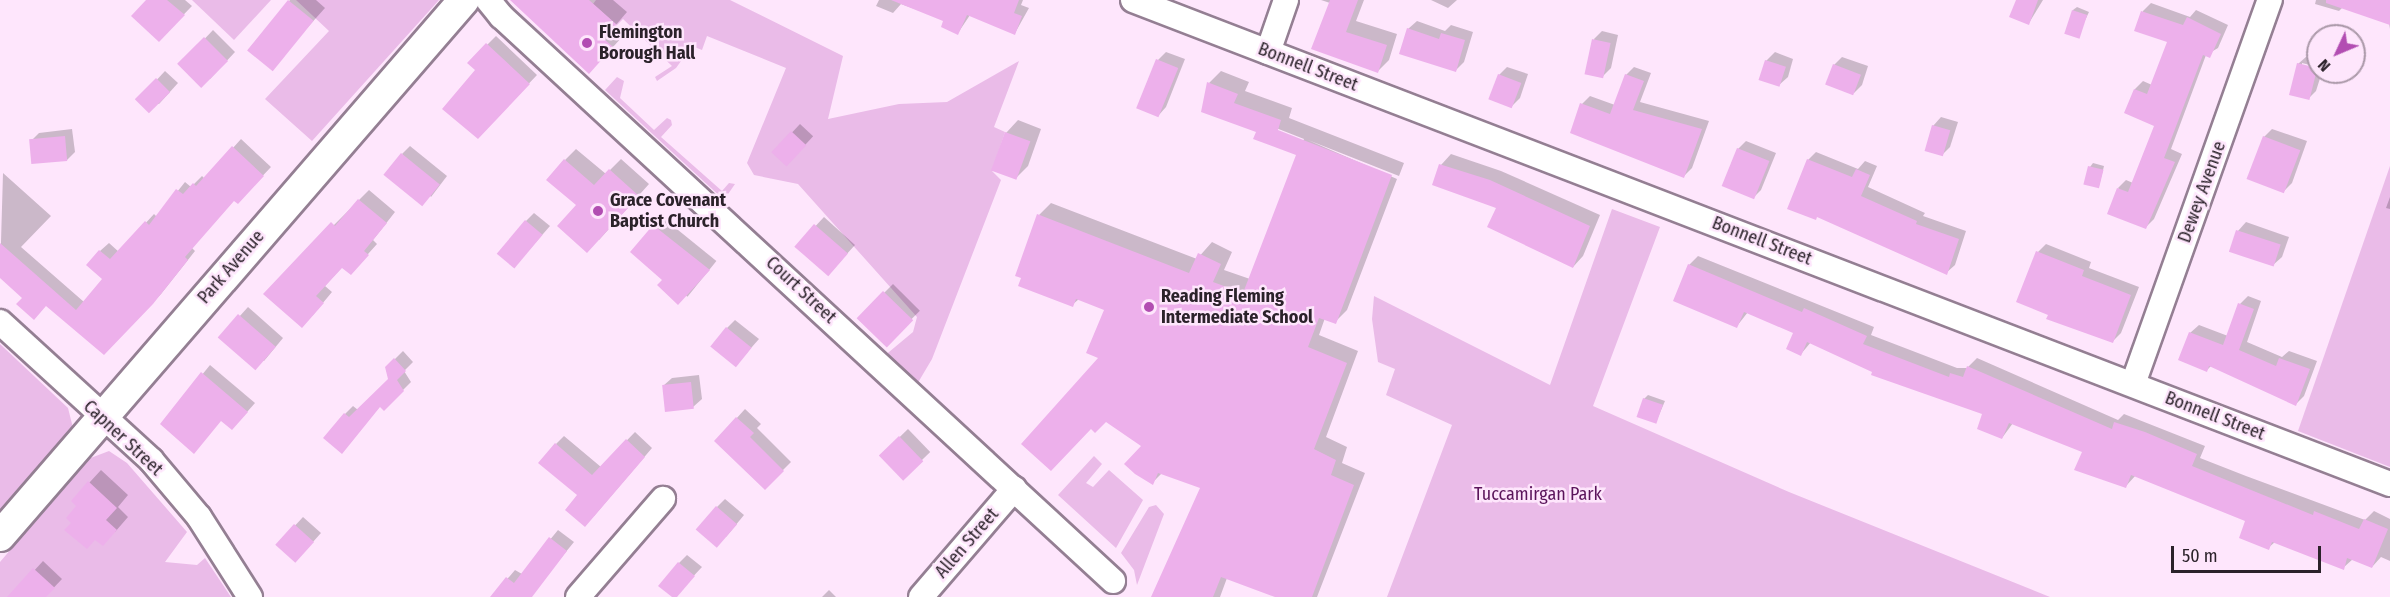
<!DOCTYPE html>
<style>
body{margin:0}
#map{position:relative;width:2390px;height:597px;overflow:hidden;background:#fee6fc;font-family:"Fira Sans Condensed",sans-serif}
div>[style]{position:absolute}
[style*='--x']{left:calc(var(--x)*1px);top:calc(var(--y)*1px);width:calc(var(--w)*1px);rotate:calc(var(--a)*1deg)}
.green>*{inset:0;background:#eabbe8}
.shadow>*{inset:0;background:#0003;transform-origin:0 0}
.building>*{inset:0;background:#edb0eb;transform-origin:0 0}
.roads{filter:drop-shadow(2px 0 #947f93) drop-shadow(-2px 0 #947f93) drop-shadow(0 2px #947f93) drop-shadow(0 -2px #947f93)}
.minor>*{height:24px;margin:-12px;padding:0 12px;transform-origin:12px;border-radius:12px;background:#fff}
.tertiary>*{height:30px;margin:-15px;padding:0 15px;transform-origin:15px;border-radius:15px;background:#fff}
.dots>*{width:16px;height:16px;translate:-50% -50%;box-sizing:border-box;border:3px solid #fee6fc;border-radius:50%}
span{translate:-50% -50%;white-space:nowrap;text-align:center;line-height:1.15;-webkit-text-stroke:5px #fee6fc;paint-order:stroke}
.poi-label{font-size:18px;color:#2b222a;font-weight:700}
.left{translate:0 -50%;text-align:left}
.street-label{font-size:18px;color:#2b222a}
.park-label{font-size:18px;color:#5b145b}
.north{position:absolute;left:2306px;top:24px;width:60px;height:60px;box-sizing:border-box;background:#fee6fc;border:2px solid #aa98a8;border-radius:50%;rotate:226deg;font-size:16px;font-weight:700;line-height:24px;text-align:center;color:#2b222a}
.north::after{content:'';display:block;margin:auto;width:21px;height:27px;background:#b24db2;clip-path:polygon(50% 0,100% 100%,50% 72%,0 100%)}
.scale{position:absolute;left:2171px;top:546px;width:150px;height:27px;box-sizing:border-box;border:3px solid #2b222a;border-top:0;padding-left:8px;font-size:18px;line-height:21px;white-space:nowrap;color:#2b222a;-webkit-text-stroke:4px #fee6fc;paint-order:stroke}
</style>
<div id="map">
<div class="green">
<div style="clip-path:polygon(192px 0,271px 0,234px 40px)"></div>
<div style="clip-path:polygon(296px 0,439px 0,312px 141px,265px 99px,329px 31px)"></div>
<div style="clip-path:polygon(596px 0,730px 0,843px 56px,828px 119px,899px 104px,947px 102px,1019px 61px,994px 127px,1005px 132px,992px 171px,1001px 180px,932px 359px,913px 391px,877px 362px,913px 332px,917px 317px,798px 184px,754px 175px,747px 163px,786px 68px,707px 36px,702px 50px,692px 46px,676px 68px,657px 81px,655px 77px,672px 66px,623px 19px,617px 25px,593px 4px)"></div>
<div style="clip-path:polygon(617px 77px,624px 81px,620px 98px,654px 130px,667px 118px,671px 120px,672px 125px,661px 137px,722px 191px,729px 183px,735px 184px,724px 200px,605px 90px)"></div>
<div style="clip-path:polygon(2390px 166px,2390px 467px,2298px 431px)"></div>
<div style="clip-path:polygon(1612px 209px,1660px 227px,1593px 406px,1789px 492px,2050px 597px,1387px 597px,1452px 425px,1386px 395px,1395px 369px,1378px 362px,1372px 319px,1374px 296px,1550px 385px)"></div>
<div style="clip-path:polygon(0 344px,68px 408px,73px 428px,0 513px)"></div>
<div style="clip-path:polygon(109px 451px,127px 463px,187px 532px,165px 562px,197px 565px,205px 558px,231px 597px,0 597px,0 562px,88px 459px)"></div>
<div style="clip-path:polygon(1094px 456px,1102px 464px,1086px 483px,1093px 487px,1109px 470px,1143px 500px,1116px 548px,1058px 495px)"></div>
<div style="clip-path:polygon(1156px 505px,1164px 514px,1137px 585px,1134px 570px,1121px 553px,1149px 507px)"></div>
</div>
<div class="shadow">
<div style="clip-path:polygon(148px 0,185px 0,192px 6px,159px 40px)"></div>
<div style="clip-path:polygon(290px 0,316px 0,325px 8px,282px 56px,248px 50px)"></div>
<div style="clip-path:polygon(517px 0,613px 0,627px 12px,615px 26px,624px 35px,601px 60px)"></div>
<div style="clip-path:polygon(879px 0,1023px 0,1021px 5px,1029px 8px,1015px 33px,970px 15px,958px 33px,945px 20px,901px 4px,893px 13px,876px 6px)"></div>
<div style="clip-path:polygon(1321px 0,1364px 0,1356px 21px,1397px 34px,1389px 60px,1378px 71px,1313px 48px,1330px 3px)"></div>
<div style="clip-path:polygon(1431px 0,1457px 0,1448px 8px)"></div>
<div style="clip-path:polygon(2017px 0,2043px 0,2029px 23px)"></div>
<div style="clip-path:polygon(2316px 0,2390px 0,2390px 29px,2389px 23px,2343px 7px,2339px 11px,2315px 4px)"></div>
<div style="clip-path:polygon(2151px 3px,2190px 17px,2196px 10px,2228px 25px,2218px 48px,2206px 55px,2171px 149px,2182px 154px,2154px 219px,2146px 227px,2118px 188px,2126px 180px,2133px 183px,2156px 125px,2126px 112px,2135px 89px,2143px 81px,2152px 85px,2169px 41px,2136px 30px,2143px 11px)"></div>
<div style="clip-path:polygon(2077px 7px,2089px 12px,2077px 37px,2073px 10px)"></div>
<div style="clip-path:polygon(1417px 21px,1445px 31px,1451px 25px,1473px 32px,1464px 62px,1456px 70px,1408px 29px)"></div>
<div style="clip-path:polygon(213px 30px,235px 52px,210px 79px,180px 65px)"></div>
<div style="clip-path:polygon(1602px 31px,1618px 35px,1611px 68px,1603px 76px,1594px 39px)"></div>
<div style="clip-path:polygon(496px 36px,537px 75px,478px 137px,477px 70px,469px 63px)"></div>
<div style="clip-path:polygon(1166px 52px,1185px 59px,1166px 107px,1158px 116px,1158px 60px)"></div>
<div style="clip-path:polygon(1775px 52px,1793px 59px,1788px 77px,1779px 85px,1766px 61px)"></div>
<div style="clip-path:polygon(2307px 56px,2318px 59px,2318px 67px,2302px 63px,2302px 66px,2322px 72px,2316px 91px,2308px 99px,2298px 64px)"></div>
<div style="clip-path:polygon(1842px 57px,1868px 66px,1862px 85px,1854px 93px,1834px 65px)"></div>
<div style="clip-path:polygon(1507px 67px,1528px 74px,1520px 98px,1512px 106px,1499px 75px)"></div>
<div style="clip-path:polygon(1634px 67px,1651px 73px,1640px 102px,1709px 121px,1692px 168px,1684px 176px,1582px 104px,1590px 96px,1615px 105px,1626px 75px)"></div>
<div style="clip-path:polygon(165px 71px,178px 83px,159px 104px,138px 100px)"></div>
<div style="clip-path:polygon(evenodd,1221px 71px,1249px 82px,1245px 91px,1292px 108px,1289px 118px,1404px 163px,1399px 176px,1308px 140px,1397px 179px,1347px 310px,1335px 322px,1325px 318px,1319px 335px,1358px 351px,1326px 437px,1347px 447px,1342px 463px,1365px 473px,1317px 597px,1279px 597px,1227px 578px,1220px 597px,1156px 597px,1202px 487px,1162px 473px,1152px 483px,1143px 446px,1106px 420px,1101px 357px,1106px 309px,1079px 299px,1072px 305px,1039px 215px,1051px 203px,1197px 259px,1212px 242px,1232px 252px,1224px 270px,1250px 279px,1298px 154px,1258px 131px,1209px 83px,1221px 71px,1271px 126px,1304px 139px,1303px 141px,1270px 129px,1271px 126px)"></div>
<div style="clip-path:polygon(1941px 117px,1958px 122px,1950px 147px,1942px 155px,1933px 126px)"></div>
<div style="clip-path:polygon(1018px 120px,1041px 129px,1028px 166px,1016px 178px,1006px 133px)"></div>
<div style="left:800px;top:124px;width:18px;height:39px;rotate:43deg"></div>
<div style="clip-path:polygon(72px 129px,75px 152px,67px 160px,31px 141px,39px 133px)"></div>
<div style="clip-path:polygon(2272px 129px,2307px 141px,2292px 183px,2284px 191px,2264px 137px)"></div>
<div style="clip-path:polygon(241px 139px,271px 167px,238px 202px,235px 199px,192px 248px,195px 251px,161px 294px,112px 345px,47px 305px,24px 297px,0 276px,3px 173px,51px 216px,21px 247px,84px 302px,105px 279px,88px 265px,100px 251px,109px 243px,119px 252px,154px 214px,157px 217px,185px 182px,191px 187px,202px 176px,205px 179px)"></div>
<div style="clip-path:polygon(1746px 141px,1776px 153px,1761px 190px,1753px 198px,1738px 149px)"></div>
<div style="clip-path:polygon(410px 146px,447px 176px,431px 197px,402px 154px)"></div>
<div style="clip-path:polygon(576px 149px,606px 174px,621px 159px,649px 184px,599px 240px,565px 160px)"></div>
<div style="clip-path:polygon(1816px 152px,1858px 169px,1865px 161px,1877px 166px,1868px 187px,1925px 213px,1923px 216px,1966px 231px,1955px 265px,1946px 273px,1808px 160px)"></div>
<div style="clip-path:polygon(1451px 154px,1501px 171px,1600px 215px,1583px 256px,1573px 267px,1441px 165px)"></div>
<div style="clip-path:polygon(2093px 163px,2104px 166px,2099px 186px,2090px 167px)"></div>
<div style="clip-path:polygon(369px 190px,395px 212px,373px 240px,377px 244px,360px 263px,343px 266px,325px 286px,332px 292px,312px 316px,265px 294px)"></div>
<div style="clip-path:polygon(2390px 197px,2390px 209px,2386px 208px)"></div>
<div style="clip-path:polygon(534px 213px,550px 226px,522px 258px,526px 221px)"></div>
<div style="left:662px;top:217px;width:70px;height:46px;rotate:39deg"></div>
<div style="clip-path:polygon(824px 217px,855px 245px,835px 267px,796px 247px)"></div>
<div style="clip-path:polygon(2246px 222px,2289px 237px,2282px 257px,2273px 265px,2231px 251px,2238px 231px)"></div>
<div style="clip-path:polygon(2046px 244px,2091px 262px,2089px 268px,2139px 287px,2121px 333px,2113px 341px,2049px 314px,2038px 252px)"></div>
<div style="clip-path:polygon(1698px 256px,1874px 327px,1871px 335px,1957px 368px,1967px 368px,1977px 358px,2118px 420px,2124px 414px,2205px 446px,2200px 458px,2246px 476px,2365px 520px,2374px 511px,2390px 519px,2390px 561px,2381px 557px,2372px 567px,2353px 559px,2343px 568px,2275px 542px,2268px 548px,2247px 520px,2136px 475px,2126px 486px,2084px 452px,2013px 423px,2002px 438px,1984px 413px,1874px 371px,1811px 342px,1801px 354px,1795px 333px,1748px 312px,1737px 326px,1689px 265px)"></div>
<div style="left:893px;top:284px;width:38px;height:49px;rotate:45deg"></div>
<div style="clip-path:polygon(2248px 296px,2261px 301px,2247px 342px,2282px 357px,2289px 351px,2317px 361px,2304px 396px,2296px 404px,2211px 366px,2207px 370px,2190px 333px,2199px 325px,2228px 336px,2240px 304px)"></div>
<div style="clip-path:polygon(248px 307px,283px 338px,264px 361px,220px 338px)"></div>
<div style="clip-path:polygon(735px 320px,759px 339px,736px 365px,727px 328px)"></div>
<div style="clip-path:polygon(403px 351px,413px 362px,404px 371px,411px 382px,384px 409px,380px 406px,350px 443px,345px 414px,353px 406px,358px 410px,389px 380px,387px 367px)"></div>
<div style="clip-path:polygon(210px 365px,255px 403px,240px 420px,162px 424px)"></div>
<div style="clip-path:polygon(699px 375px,702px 399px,693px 407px,663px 386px,672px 378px)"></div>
<div style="clip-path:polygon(1648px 395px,1665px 401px,1656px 422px,1644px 399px)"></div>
<div style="clip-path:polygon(745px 409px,761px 424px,757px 428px,791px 462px,765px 488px,716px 441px)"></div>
<div style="left:908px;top:429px;width:32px;height:37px;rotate:46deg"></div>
<div style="clip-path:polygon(635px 432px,652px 448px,594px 516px,579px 495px,556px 444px,564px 436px,601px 467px)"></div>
<div style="clip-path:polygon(101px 470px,128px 495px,118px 507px,128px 517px,115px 532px,78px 506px,89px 483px)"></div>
<div style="clip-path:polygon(725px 499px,744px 515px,726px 537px,717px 507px)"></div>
<div style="clip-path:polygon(303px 517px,321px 533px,304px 552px,278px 544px)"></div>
<div style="clip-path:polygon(558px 530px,574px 542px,529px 597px,492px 597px,515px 570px,522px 574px)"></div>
<div style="clip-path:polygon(687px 555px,702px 567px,674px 597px,679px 563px)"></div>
<div style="clip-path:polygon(43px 561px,62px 579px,45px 597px,10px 597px)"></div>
<div style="clip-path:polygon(829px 590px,836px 597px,822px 597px)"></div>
</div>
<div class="building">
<div style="clip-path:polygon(146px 0,167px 0,185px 15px,159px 42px,131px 16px)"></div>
<div style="left:288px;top:0;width:33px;height:65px;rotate:39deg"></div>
<div style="clip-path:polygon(510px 0,589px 0,617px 25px,604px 39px,613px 47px,589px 74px)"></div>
<div style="clip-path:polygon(891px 0,1019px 0,1014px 13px,1022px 16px,1015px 35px,967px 15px,958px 35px,941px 27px,943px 21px)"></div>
<div style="clip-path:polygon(1330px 0,1358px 0,1346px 32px,1387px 45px,1378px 73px,1311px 49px)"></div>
<div style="clip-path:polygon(2016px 0,2038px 0,2029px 25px,2009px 17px)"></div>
<div style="clip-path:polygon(2326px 0,2390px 0,2390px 25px,2326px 3px)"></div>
<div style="left:2072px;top:10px;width:16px;height:25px;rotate:18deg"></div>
<div style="clip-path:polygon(2141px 11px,2183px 25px,2187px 17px,2221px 34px,2210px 58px,2203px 55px,2164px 158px,2175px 162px,2146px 229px,2107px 214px,2117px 188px,2128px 192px,2154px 126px,2124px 113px,2134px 89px,2147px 94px,2167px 42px,2134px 31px)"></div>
<div style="clip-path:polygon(1407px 28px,1439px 39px,1441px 33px,1465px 40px,1456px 72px,1399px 54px)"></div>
<div style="left:204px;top:37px;width:34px;height:38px;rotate:45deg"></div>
<div style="left:1592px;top:39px;width:19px;height:36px;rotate:12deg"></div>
<div style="clip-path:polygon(486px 43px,530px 84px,478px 139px,442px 109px,475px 70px,467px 63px)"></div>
<div style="left:1156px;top:59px;width:24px;height:53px;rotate:22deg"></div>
<div style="left:1765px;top:60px;width:22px;height:21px;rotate:18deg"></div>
<div style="left:2297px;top:63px;width:21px;height:33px;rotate:14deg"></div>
<div style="left:1833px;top:64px;width:30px;height:22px;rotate:21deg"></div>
<div style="left:1498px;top:74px;width:25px;height:27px;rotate:21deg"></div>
<div style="clip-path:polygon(1625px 74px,1644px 81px,1633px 110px,1702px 129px,1684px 178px,1570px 133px,1580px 103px,1610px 114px)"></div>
<div style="left:156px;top:78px;width:20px;height:30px;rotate:45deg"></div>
<div style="clip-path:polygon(1207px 82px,1238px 94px,1234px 103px,1281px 120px,1278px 130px,1392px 175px,1336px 324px,1319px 318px,1308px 347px,1347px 363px,1314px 449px,1336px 460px,1331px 475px,1354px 485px,1312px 597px,1275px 597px,1221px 577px,1213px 597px,1151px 597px,1200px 488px,1158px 473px,1153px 485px,1135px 474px,1124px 464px,1141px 446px,1106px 422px,1095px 433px,1091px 429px,1051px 471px,1021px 444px,1098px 358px,1086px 353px,1104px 310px,1076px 299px,1073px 307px,1018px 286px,1021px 278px,1015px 276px,1037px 214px,1189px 273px,1198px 253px,1221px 264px,1213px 282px,1243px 293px,1296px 155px,1253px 139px,1256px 132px,1201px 112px)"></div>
<div style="left:1932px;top:125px;width:19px;height:27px;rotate:16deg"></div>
<div style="left:791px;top:131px;width:21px;height:29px;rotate:43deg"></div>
<div style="left:1005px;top:132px;width:27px;height:41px;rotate:20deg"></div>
<div style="left:65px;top:136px;width:25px;height:36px;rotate:85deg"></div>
<div style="left:2263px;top:136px;width:40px;height:46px;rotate:21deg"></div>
<div style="clip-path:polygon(232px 146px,264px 176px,238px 204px,234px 201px,185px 257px,188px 260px,153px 304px,104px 355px,46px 306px,34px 320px,16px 304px,22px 298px,0 278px,0 243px,76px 310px,102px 279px,86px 265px,99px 250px,110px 259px,145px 221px,149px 225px,176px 189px,183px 194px,193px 183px,196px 186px)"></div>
<div style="left:1737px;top:148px;width:35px;height:41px;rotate:22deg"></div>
<div style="left:401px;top:153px;width:50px;height:28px;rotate:39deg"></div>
<div style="clip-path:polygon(564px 159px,594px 185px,609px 169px,639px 196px,587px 253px,557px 226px,576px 205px,546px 180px)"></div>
<div style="clip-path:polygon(1807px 159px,1852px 177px,1856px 169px,1870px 175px,1861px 196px,1917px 221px,1916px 224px,1959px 239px,1947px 275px,1817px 217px,1816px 220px,1787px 209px)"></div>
<div style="clip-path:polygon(1439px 164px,1490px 180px,1590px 226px,1573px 268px,1487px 227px,1496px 208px,1432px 185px)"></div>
<div style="left:2088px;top:166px;width:16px;height:19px;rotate:14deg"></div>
<div style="clip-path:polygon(358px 199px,387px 223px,364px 251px,369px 255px,351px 275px,342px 268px,316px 296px,324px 303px,302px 328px,263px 294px,331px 222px,335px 226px)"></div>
<div style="left:525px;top:220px;width:23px;height:44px;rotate:40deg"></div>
<div style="left:814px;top:224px;width:45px;height:30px;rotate:41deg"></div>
<div style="clip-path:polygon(653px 225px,710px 270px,678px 305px,657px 285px,662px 280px,630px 252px)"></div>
<div style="left:2236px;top:230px;width:47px;height:23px;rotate:18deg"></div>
<div style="clip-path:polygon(2036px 251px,2084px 270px,2082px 276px,2131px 295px,2113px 343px,2046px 319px,2048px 315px,2016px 302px)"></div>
<div style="clip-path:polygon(1688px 264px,1802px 312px,1804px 308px,1867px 336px,1863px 344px,1949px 377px,1950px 373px,1963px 377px,1967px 366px,2112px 429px,2114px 422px,2145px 432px,2197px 454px,2192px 466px,2313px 515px,2314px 511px,2359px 529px,2364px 519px,2388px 529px,2372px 568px,2347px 558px,2344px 570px,2272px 542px,2269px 550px,2239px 538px,2245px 521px,2131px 475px,2126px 488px,2074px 470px,2082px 452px,2009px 423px,2002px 439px,1977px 429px,1982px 414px,1871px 375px,1872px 372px,1807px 342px,1801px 356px,1786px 349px,1793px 333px,1744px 312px,1737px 328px,1673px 301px)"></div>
<div style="left:883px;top:291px;width:42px;height:38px;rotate:44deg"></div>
<div style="clip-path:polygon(2238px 303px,2254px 309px,2239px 350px,2276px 366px,2279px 358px,2310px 369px,2296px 406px,2209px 366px,2207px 372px,2178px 360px,2189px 332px,2223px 345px)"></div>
<div style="left:238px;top:314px;width:50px;height:31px;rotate:41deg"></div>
<div style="left:726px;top:327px;width:33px;height:25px;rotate:39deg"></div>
<div style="clip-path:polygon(394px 358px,406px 371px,397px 380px,404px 391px,384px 411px,380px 407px,342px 454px,323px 438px,344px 413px,349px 417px,388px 379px,385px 367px)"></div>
<div style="clip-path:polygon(201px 372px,248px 412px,232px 430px,221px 421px,194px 454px,160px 424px)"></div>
<div style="left:691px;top:382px;width:27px;height:29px;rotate:84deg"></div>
<div style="left:1643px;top:398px;width:21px;height:20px;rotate:19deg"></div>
<div style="clip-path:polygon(736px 417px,754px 433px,750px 437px,784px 471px,765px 490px,714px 441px)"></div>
<div style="left:899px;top:436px;width:35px;height:28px;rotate:46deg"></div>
<div style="clip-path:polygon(626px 439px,645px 457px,585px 527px,565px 510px,577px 495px,538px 463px,555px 443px,592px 475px)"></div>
<div style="clip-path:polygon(88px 481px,117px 508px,106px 520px,117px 530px,103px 546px,95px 540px,87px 549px,64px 530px,71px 523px,66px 518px,76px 506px,71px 501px)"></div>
<div style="left:716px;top:506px;width:28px;height:31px;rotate:41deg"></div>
<div style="left:294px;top:524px;width:27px;height:28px;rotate:42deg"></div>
<div style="clip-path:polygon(549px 537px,567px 551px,532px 597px,490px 597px,506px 577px,514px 583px)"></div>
<div style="clip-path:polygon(678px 562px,695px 576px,677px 597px,672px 597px,658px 586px)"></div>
<div style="clip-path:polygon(33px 568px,55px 588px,46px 597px,7px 597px)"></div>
</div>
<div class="roads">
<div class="minor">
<div style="--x:488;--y:0;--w:21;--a:51"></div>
<div style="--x:501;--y:16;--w:833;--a:42.71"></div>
<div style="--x:1133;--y:0;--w:1347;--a:21.06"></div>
<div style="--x:1268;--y:52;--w:55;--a:-70.9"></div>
<div style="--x:0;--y:322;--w:205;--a:42.4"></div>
<div style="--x:151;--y:460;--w:75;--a:49.9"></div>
<div style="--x:199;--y:517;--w:95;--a:57.5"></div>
<div style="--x:2133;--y:384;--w:408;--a:-70.4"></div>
<div style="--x:578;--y:597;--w:130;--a:-49.1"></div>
<div style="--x:921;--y:597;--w:143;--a:-49.3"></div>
</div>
<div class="tertiary">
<div style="--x:0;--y:536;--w:709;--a:-49.12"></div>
</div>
</div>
<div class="dots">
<div style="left:587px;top:43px;background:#b24db2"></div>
<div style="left:598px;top:211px;background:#b24db2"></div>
<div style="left:1149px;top:307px;background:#b24db2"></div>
</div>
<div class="poi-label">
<span class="left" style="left:599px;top:43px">Flemington<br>Borough Hall</span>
<span class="left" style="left:610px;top:211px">Grace Covenant<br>Baptist Church</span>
<span class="left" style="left:1161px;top:307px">Reading Fleming<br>Intermediate School</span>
</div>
<div class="street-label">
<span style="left:1308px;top:67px;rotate:21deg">Bonnell Street</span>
<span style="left:2202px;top:192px;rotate:-70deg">Dewey Avenue</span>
<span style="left:1762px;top:241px;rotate:21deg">Bonnell Street</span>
<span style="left:231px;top:267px;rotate:-49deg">Park Avenue</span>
<span style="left:801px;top:290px;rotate:43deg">Court Street</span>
<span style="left:2215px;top:416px;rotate:21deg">Bonnell Street</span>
<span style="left:123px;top:438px;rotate:43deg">Capner Street</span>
<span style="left:967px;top:543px;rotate:-49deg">Allen Street</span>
</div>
<div class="park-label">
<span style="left:1538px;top:494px">Tuccamirgan Park</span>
</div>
<div class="north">N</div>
<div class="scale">50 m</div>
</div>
